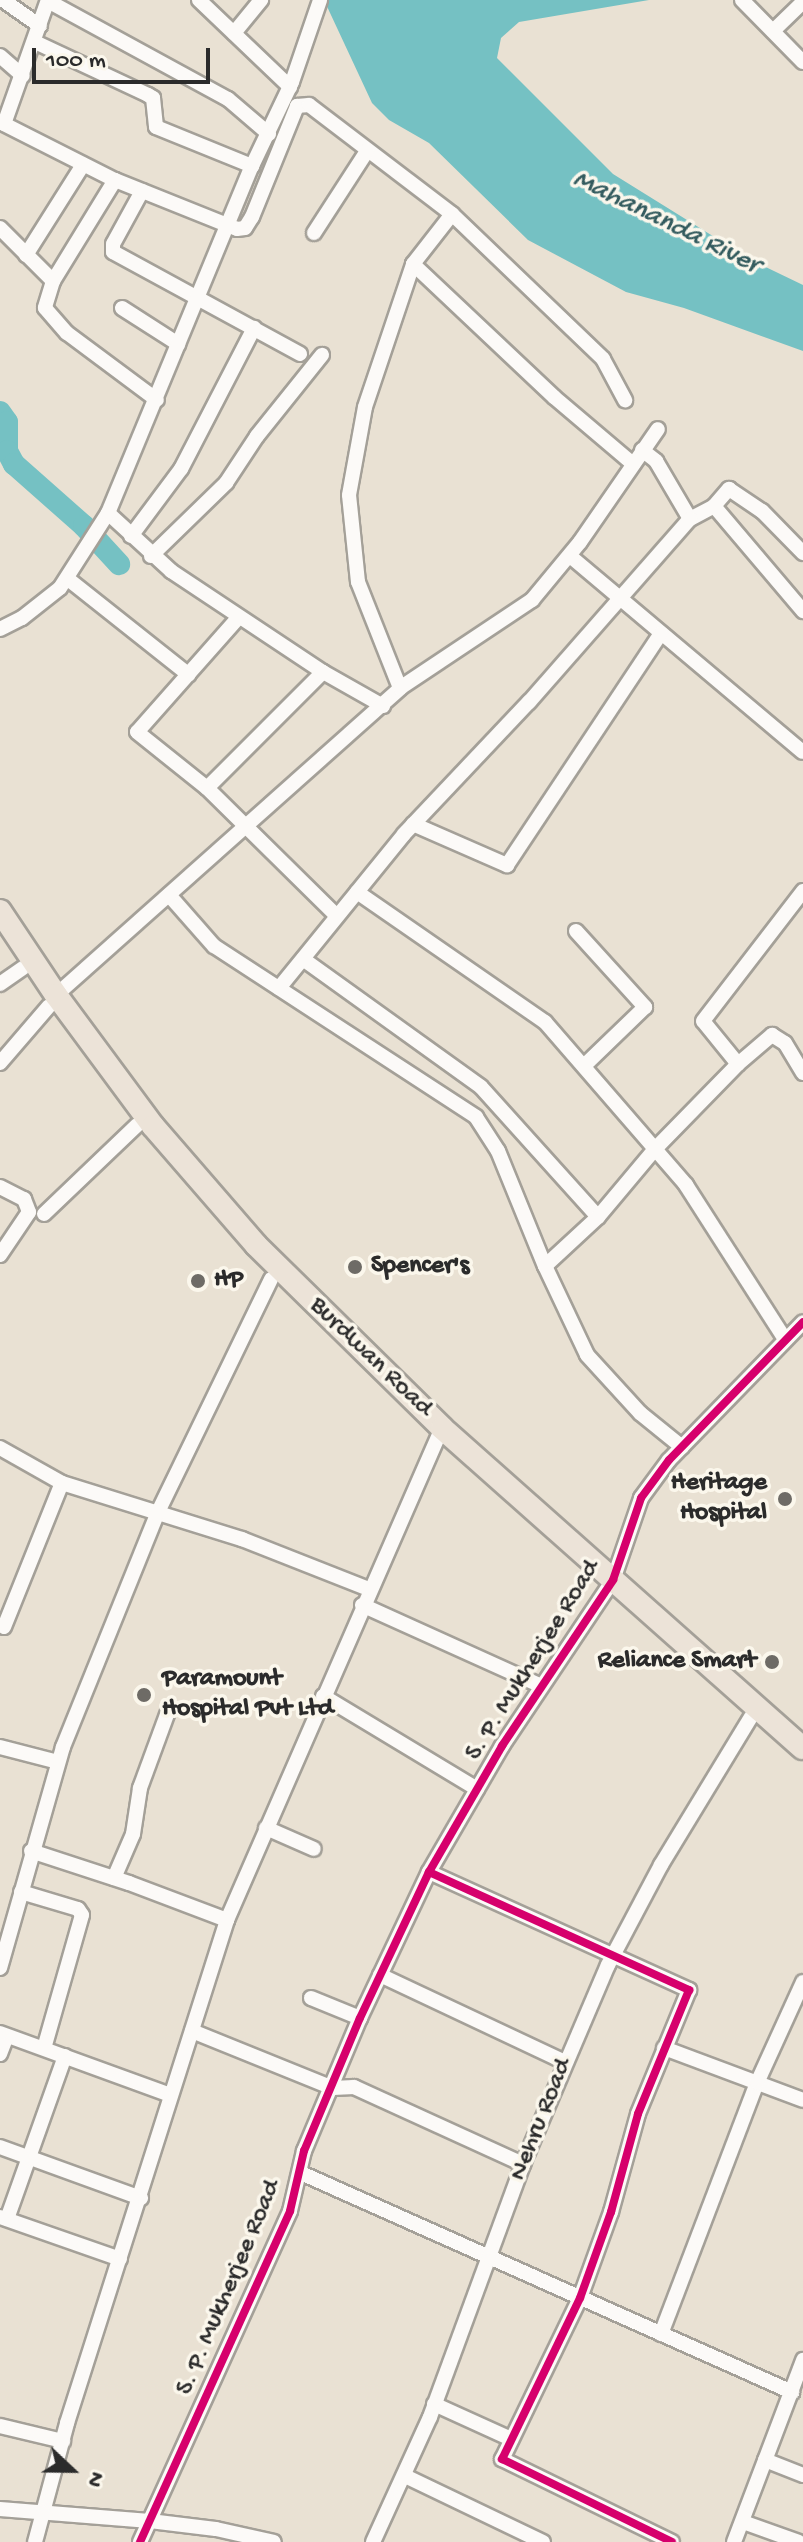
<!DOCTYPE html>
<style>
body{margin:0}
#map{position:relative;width:803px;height:2542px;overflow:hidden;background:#e9e1d3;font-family:"Gochi Hand",sans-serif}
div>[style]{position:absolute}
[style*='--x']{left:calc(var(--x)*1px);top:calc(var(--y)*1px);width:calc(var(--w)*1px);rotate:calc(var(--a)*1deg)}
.water>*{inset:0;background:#75c1c3}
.river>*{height:22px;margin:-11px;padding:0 11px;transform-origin:11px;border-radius:11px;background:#75c1c3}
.roads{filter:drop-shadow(2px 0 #a4a098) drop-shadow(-2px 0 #a4a098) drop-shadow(0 2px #a4a098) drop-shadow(0 -2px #a4a098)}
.minor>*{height:14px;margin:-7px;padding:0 7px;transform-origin:7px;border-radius:7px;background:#fcfaf8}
.primary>*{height:22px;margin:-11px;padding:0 11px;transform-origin:11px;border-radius:11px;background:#ece3d8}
.cycleway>*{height:8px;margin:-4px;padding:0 4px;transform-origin:4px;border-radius:4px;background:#d6006c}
.dots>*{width:22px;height:22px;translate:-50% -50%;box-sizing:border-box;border:4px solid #fbf7ec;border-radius:50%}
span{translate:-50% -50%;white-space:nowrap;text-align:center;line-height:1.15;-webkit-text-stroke:7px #fbf7ec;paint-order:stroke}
.poi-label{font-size:26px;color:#2b2b2b;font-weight:700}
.left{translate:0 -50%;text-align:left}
.right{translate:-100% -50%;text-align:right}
.street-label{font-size:26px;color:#2b2b2b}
.water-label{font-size:28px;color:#335b5e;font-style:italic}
.north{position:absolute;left:32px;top:2430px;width:80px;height:80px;-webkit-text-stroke:6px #fbf7ec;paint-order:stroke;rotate:112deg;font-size:22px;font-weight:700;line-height:32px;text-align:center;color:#2b2b2b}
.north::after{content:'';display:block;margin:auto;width:28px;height:36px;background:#2b2b2b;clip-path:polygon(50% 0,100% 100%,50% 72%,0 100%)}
.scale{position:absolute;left:32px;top:48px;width:178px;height:36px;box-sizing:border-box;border:4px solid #2b2b2b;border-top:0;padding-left:10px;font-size:24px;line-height:28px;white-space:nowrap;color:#2b2b2b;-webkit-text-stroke:6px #fbf7ec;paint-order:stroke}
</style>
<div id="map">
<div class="water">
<div style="clip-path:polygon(324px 0,649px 0,519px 22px,501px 38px,497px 58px,613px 174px,753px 261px,803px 285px,803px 351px,684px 308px,626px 292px,528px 240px,429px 143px,389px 120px,372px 103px)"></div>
</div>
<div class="river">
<div style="--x:0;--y:412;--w:12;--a:55"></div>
<div style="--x:7;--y:422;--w:29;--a:90"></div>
<div style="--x:7;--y:451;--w:15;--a:62"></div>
<div style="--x:14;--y:464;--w:94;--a:41.5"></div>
<div style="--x:84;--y:526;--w:52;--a:47.4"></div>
</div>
<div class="roads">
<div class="minor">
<div style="--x:3;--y:0;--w:45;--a:35.1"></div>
<div style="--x:199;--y:0;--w:126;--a:43.7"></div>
<div style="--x:742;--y:0;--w:87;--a:45.5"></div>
<div style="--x:48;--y:1;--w:205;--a:28.6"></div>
<div style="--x:228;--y:99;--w:54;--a:40.5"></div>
<div style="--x:773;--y:31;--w:42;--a:-44"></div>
<div style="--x:234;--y:33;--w:43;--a:-50.7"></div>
<div style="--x:35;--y:42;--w:125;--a:25.1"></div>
<div style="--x:148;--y:95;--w:6;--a:31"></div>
<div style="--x:153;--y:98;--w:29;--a:84"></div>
<div style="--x:156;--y:127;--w:104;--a:22.1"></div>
<div style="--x:0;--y:56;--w:30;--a:41"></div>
<div style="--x:0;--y:122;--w:129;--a:26.8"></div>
<div style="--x:115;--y:180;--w:131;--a:21.9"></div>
<div style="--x:237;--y:229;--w:8;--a:-7"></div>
<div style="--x:245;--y:228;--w:13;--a:-58"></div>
<div style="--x:252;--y:217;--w:120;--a:-67.9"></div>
<div style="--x:297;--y:106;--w:12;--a:-5"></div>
<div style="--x:309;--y:105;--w:180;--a:37.3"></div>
<div style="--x:452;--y:214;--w:209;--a:43.8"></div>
<div style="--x:603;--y:359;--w:47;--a:61.8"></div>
<div style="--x:4;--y:124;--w:132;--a:-70.5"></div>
<div style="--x:115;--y:180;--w:119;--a:121.5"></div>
<div style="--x:53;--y:281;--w:28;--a:107"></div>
<div style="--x:45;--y:308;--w:33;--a:49"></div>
<div style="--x:67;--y:333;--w:112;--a:36.7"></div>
<div style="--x:142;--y:191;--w:60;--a:118.7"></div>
<div style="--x:113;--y:244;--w:8;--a:90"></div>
<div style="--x:113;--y:252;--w:213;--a:28.6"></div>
<div style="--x:0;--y:228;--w:75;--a:45"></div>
<div style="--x:314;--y:233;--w:98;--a:-57.1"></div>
<div style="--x:26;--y:255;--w:107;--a:-57.7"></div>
<div style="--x:413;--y:264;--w:194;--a:43.3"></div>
<div style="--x:554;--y:397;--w:104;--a:40.3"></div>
<div style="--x:122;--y:308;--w:67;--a:32.7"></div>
<div style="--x:642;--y:450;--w:18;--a:38"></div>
<div style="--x:656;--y:461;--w:67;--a:59.6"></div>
<div style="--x:690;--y:519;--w:27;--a:-28"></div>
<div style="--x:714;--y:506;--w:23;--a:-49"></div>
<div style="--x:729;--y:489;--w:40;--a:34"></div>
<div style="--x:762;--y:511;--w:59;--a:45.7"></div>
<div style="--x:714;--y:506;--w:138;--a:49.7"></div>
<div style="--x:108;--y:513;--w:86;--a:42.6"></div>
<div style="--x:171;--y:571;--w:182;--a:33.6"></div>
<div style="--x:323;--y:672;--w:69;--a:29.5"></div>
<div style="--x:131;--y:536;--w:84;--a:-53.3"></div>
<div style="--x:181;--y:469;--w:159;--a:-62.6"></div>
<div style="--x:151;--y:556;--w:105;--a:-44.2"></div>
<div style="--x:226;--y:483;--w:56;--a:-56.6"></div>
<div style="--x:257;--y:436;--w:104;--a:-51.3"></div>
<div style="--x:570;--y:556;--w:304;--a:40.1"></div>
<div style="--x:68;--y:579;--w:154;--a:38.4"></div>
<div style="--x:238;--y:618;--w:152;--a:131.5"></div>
<div style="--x:137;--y:732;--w:90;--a:38.7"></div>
<div style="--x:207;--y:788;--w:182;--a:44.6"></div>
<div style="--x:0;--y:629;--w:25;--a:-27"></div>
<div style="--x:22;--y:618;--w:48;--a:-38.3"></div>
<div style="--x:60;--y:588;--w:89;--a:-57.4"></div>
<div style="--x:108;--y:513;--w:376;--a:-67.5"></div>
<div style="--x:252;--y:166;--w:93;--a:-64.5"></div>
<div style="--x:292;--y:82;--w:87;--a:-71.1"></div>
<div style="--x:400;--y:688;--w:114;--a:-111.6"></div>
<div style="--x:358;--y:582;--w:87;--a:-95.9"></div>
<div style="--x:349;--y:495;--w:89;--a:-79.7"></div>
<div style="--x:365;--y:407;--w:151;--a:-71.4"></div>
<div style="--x:413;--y:264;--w:63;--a:-52"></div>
<div style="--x:207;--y:788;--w:164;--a:-45"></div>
<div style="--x:413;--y:824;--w:103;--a:23.6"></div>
<div style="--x:507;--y:865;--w:278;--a:-56.4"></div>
<div style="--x:357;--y:892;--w:229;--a:34.7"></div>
<div style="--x:545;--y:1022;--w:216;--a:49.1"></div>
<div style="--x:686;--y:1185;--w:183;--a:57.3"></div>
<div style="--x:169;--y:895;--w:68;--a:48.6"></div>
<div style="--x:214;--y:946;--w:313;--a:33.1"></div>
<div style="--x:476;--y:1117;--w:40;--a:57.1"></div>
<div style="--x:498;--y:1151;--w:124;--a:67.8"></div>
<div style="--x:545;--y:1266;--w:98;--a:64.7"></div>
<div style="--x:587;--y:1355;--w:79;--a:47.6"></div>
<div style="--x:640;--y:1413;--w:54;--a:39"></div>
<div style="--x:576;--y:931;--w:103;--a:47.8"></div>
<div style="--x:645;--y:1007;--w:83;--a:136"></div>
<div style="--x:303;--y:959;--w:219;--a:35.7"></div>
<div style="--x:481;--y:1087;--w:175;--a:48"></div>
<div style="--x:0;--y:984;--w:28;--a:-35"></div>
<div style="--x:279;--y:988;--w:198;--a:-50.9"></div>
<div style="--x:404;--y:834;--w:182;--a:-46.6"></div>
<div style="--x:529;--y:702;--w:244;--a:-48.7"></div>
<div style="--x:56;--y:995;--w:461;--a:-41.7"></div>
<div style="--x:400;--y:688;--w:159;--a:-33.7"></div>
<div style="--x:532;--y:600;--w:75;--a:-50.4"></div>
<div style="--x:580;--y:542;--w:137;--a:-55.4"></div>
<div style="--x:0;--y:1063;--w:75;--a:-49.3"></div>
<div style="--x:738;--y:1064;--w:45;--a:-40.5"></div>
<div style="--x:772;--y:1035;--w:15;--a:32"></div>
<div style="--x:785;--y:1043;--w:35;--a:59"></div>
<div style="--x:0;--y:1187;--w:27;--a:27"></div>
<div style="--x:24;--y:1199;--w:14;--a:69"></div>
<div style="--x:29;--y:1212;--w:52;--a:124"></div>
<div style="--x:44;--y:1214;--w:129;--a:-43.7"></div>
<div style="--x:545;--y:1266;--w:72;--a:-42.8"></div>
<div style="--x:598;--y:1217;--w:89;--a:-50"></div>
<div style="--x:655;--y:1149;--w:119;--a:-45.7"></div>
<div style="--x:738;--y:1064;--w:55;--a:-129.1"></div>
<div style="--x:703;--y:1021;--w:164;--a:-52.4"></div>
<div style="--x:0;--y:1448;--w:71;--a:29.4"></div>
<div style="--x:62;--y:1483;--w:189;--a:17.3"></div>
<div style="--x:242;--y:1539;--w:136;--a:21.5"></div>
<div style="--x:362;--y:1605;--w:196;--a:24.3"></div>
<div style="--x:4;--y:1627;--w:155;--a:-68.1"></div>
<div style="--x:323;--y:1696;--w:180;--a:31.1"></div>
<div style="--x:0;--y:1747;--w:60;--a:14.5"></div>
<div style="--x:266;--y:1828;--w:52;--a:23.6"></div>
<div style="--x:31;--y:1851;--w:103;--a:18.1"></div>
<div style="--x:129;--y:1883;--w:105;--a:20.7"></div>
<div style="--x:429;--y:1872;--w:286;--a:24.4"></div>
<div style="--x:689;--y:1990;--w:134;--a:112.4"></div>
<div style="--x:638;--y:2114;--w:102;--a:105.4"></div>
<div style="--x:611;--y:2212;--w:91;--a:109.8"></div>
<div style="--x:580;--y:2298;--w:179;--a:115.8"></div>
<div style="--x:502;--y:2459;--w:189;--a:26"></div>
<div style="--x:114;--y:1878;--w:48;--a:-66.6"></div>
<div style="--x:133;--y:1834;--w:47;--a:-81.3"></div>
<div style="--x:140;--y:1788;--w:81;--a:-69.8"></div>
<div style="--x:21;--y:1892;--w:59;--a:16.6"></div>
<div style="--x:78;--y:1909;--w:7;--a:56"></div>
<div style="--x:82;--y:1915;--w:138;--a:105.9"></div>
<div style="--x:0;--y:1968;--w:230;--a:-74.1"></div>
<div style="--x:63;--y:1747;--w:251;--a:-68"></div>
<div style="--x:157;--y:1514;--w:261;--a:-64.1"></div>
<div style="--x:380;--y:1975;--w:204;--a:25.2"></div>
<div style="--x:311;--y:1998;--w:53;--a:22.2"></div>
<div style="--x:192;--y:2031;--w:152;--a:22"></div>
<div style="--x:333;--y:2088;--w:21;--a:-3"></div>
<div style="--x:354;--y:2087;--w:186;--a:24.5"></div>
<div style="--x:0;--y:2033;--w:181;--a:20"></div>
<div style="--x:664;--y:2048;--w:148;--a:20.5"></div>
<div style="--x:0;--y:2054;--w:19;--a:-69"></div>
<div style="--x:0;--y:2147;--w:150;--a:19.9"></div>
<div style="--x:301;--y:2173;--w:538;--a:24.04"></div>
<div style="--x:0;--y:2217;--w:127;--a:19.3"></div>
<div style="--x:7;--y:2219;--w:173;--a:-70.4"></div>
<div style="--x:661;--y:2334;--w:269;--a:-69.1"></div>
<div style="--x:757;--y:2083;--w:111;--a:-65.5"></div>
<div style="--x:434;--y:2404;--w:85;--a:24.4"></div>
<div style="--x:0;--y:2426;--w:65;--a:13.4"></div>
<div style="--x:765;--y:2460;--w:41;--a:21.5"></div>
<div style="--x:405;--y:2476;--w:153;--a:25.6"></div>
<div style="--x:0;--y:2509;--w:150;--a:4.6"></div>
<div style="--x:150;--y:2521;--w:66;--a:6.9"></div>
<div style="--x:216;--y:2529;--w:59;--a:12.6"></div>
<div style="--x:743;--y:2522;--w:59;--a:19.7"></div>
<div style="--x:35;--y:2542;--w:123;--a:-74.9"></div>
<div style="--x:67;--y:2423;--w:528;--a:-72.35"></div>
<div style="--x:227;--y:1920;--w:537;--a:-66.4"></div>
<div style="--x:140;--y:2542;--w:363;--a:-65.6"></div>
<div style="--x:290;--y:2211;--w:62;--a:-76.9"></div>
<div style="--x:304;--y:2151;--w:144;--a:-67.2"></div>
<div style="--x:360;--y:2018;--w:161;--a:-64.7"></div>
<div style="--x:429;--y:1872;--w:146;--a:-59.9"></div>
<div style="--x:502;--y:1746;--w:200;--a:-56.2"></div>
<div style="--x:613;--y:1580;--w:87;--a:-71.1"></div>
<div style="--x:641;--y:1498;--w:47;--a:-53.6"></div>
<div style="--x:669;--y:1460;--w:192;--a:-45.8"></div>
<div style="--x:373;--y:2542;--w:137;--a:-65.5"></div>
<div style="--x:430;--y:2417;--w:270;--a:-69.8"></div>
<div style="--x:523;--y:2164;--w:216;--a:-66.9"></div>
<div style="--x:608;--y:1965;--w:113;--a:-62.1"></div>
<div style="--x:661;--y:1865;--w:173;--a:-58.7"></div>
<div style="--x:734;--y:2542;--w:195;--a:-69.2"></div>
</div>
<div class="primary">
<div style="--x:0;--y:911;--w:101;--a:56.3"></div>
<div style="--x:56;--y:995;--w:163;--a:53.5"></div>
<div style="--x:153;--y:1126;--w:157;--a:49.1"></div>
<div style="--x:256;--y:1245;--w:261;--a:44.5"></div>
<div style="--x:442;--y:1428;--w:482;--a:41.6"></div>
</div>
</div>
<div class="cycleway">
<div style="--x:429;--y:1872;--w:286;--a:24.4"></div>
<div style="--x:689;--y:1990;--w:134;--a:112.4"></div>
<div style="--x:638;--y:2114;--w:102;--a:105.4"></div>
<div style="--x:611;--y:2212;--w:91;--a:109.8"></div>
<div style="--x:580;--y:2298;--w:179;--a:115.8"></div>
<div style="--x:502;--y:2459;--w:189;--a:26"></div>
<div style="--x:140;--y:2542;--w:363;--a:-65.6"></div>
<div style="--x:290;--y:2211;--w:62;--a:-76.9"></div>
<div style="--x:304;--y:2151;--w:144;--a:-67.2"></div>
<div style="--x:360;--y:2018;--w:161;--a:-64.7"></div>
<div style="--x:429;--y:1872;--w:146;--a:-59.9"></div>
<div style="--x:502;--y:1746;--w:200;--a:-56.2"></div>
<div style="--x:613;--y:1580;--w:87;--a:-71.1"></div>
<div style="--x:641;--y:1498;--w:47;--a:-53.6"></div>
<div style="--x:669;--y:1460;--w:192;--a:-45.8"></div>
</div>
<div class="dots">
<div style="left:355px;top:1267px;background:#6e6b66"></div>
<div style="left:198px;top:1281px;background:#6e6b66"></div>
<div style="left:785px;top:1499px;background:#6e6b66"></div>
<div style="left:772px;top:1662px;background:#6e6b66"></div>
<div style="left:144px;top:1695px;background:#6e6b66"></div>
</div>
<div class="poi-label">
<span class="left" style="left:371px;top:1267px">Spencer's</span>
<span class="left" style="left:214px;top:1281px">HP</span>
<span class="right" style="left:767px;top:1499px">Heritage<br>Hospital</span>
<span class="right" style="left:756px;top:1662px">Reliance Smart</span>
<span class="left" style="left:162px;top:1695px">Paramount<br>Hospital Pvt Ltd</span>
</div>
<div class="street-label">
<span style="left:370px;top:1358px;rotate:44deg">Burdwan Road</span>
<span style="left:534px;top:1661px;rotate:-58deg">S. P. Mukherjee Road</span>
<span style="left:542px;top:2120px;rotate:-68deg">Nehru Road</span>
<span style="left:230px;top:2288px;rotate:-67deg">S. P. Mukherjee Road</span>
</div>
<div class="water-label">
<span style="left:666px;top:223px;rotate:26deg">Mahananda River</span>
</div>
<div class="north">N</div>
<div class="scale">100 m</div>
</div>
